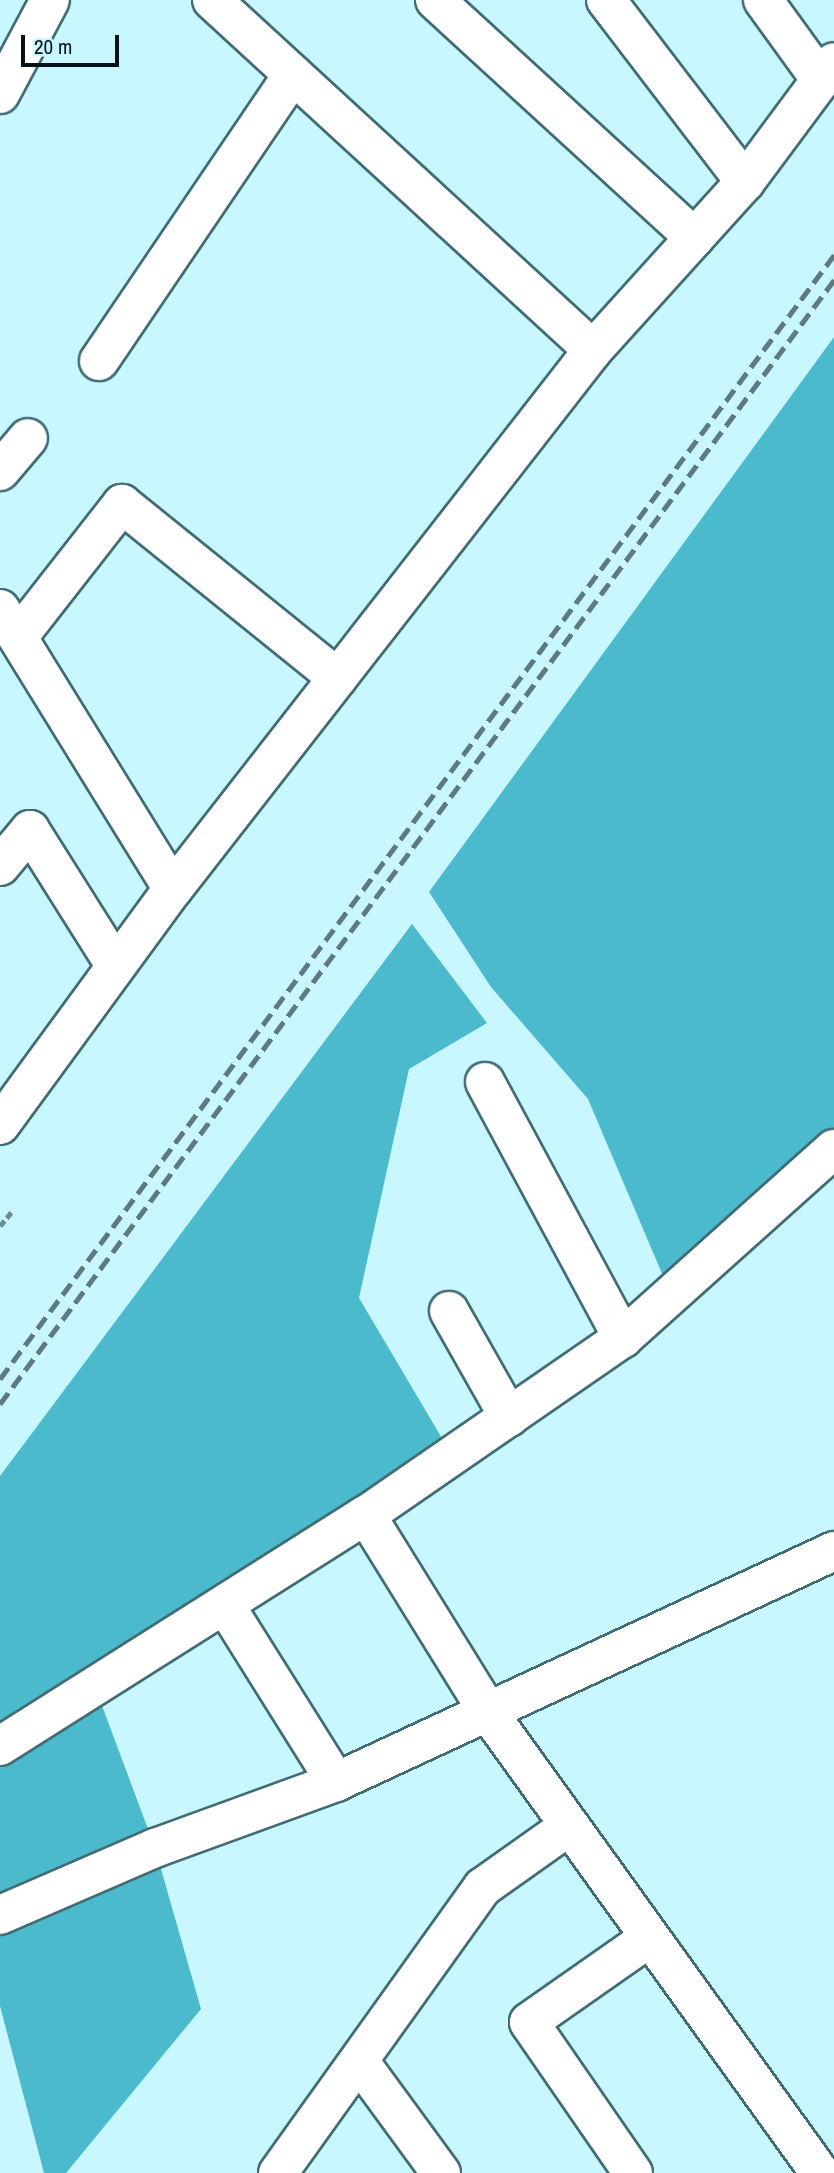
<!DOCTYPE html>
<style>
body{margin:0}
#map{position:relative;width:834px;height:2173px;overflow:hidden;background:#c9f7ff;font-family:"Archivo Narrow",sans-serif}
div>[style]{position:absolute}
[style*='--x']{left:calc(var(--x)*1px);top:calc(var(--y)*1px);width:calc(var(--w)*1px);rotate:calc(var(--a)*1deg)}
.forest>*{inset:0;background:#4abacc}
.path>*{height:4.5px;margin-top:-2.25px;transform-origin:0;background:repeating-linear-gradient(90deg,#6d8d93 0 7px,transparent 0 10.5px)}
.roads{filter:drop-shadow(2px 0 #426c74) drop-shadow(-2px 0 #426c74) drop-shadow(0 2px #426c74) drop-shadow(0 -2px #426c74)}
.minor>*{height:38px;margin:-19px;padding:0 19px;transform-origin:19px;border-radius:19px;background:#fff}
.rail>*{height:5px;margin-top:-2.5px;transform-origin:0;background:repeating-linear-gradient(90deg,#5c7a7f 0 14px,transparent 0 21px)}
span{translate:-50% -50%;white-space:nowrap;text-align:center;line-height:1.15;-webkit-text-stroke:7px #c9f7ff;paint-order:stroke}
.scale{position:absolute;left:21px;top:35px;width:98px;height:32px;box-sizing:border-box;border:4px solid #031316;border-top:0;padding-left:9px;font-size:21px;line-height:24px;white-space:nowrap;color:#031316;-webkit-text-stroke:5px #c9f7ff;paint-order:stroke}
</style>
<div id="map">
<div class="forest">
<div style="clip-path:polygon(834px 337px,834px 1149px,666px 1283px,588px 1099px,491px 987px,429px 892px)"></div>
<div style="clip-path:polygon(412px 924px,487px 1023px,409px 1069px,359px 1298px,443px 1440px,88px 1668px,155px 1848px,201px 2009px,66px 2173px,44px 2173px,0 2006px,0 1476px)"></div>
</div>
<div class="path">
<div style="--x:0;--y:1226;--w:19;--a:-51"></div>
</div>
<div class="roads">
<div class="minor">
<div style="--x:212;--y:0;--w:517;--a:42.57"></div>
<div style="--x:435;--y:0;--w:352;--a:42.5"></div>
<div style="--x:606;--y:0;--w:229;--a:52.6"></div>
<div style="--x:763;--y:0;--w:99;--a:54.1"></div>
<div style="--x:0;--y:94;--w:106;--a:-62"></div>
<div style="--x:99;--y:361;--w:346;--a:-55.9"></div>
<div style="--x:0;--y:471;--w:43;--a:-49.7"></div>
<div style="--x:0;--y:609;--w:329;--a:58.3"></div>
<div style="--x:18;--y:637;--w:169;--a:-52"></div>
<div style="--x:122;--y:504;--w:277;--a:38.9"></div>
<div style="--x:0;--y:866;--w:47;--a:-50.2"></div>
<div style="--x:30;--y:830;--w:160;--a:57.8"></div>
<div style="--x:485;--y:1082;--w:291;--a:61.7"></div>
<div style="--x:0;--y:1125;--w:293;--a:-53.8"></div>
<div style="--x:173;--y:889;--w:683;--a:-52.07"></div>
<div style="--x:593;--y:350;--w:227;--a:-47.9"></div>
<div style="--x:745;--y:182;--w:149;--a:-53.4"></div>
<div style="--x:449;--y:1311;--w:122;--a:60.5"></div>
<div style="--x:366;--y:1515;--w:235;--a:58.2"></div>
<div style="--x:490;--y:1715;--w:565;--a:54.23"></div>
<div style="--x:225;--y:1605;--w:209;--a:57.9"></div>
<div style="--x:0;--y:1746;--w:433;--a:-32.3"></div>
<div style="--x:366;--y:1515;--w:312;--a:-34.6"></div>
<div style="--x:623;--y:1338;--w:283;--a:-41.9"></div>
<div style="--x:0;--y:1915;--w:169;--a:-23.4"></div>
<div style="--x:155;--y:1848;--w:193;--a:-20"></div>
<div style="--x:336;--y:1782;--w:549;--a:-24.88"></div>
<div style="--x:359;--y:2061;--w:139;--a:53.8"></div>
<div style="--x:278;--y:2173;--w:352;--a:-54.4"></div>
<div style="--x:483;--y:1887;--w:105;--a:-35.3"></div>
<div style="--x:633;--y:2173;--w:183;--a:-124.6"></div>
<div style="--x:529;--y:2022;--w:146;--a:-35"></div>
</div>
</div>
<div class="rail">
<div style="--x:0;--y:1379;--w:1400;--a:-53.42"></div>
<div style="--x:0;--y:1404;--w:1400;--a:-53.42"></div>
</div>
<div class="scale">20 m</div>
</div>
